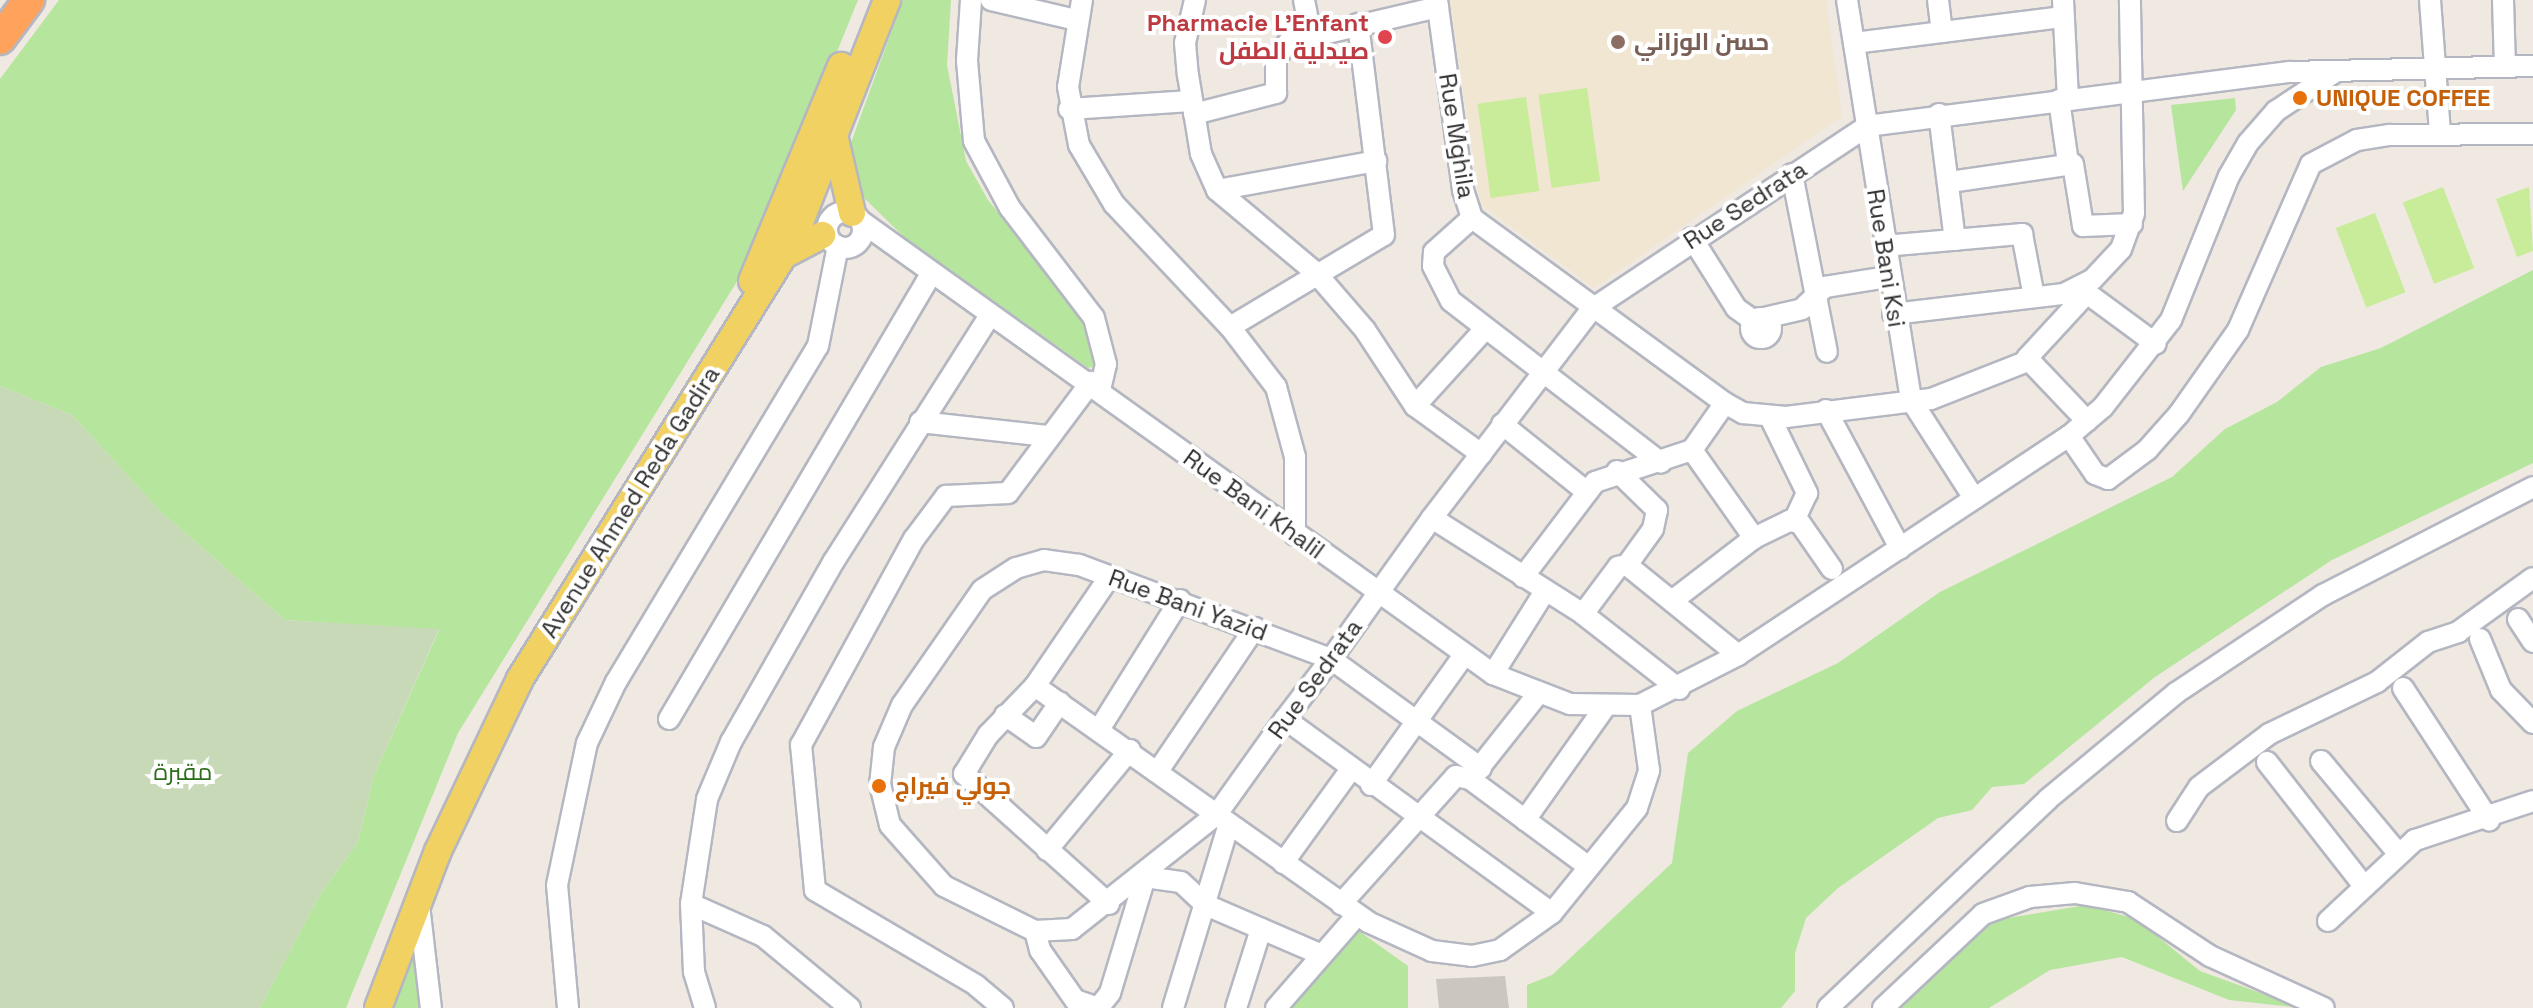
<!DOCTYPE html>
<meta charset="utf-8">
<style>
body{margin:0}
#map{position:relative;width:2533px;height:1008px;overflow:hidden;background:#efe9e1;font-family:"Space Grotesk",Cairo,sans-serif}
div>[style]{position:absolute}
[style*='--x']{left:calc(var(--x)*1px);top:calc(var(--y)*1px);width:calc(var(--w)*1px);rotate:calc(var(--a)*1deg)}
.education>*{inset:0;background:#f0e6d1}
.green>*{inset:0;background:#b6e59e}
.cemetery>*{inset:0;background:#c8d9b8}
.pitch>*{inset:0;background:#c9ec9a;transform-origin:0 0}
.building>*{inset:0;background:#cbc7bf}
.roads{filter:drop-shadow(2px 0 #b4b7c1) drop-shadow(-2px 0 #b4b7c1) drop-shadow(0 2px #b4b7c1) drop-shadow(0 -2px #b4b7c1)}
.minor>*{height:20px;margin:-10px;padding:0 10px;transform-origin:10px;border-radius:10px;background:#fff}
.minor>.ring{margin:-10px;padding:0;box-sizing:content-box;background:none;border:20px solid #fff;border-radius:50%}
.major>*{height:26px;margin:-13px;padding:0 13px;transform-origin:13px;border-radius:13px;background:#f2d163}
.highway>*{height:30px;margin:-15px;padding:0 15px;transform-origin:15px;border-radius:15px;background:#ffa35c}
.dots>*{width:22px;height:22px;translate:-50% -50%;box-sizing:border-box;border:4px solid #fff;border-radius:50%}
span{translate:-50% -50%;white-space:nowrap;text-align:center;line-height:1.15;-webkit-text-stroke:8px #fff;paint-order:stroke}
.health-label{font-size:24px;color:#be3a42;font-weight:700}
.right{translate:-100% -50%;text-align:right}
.education-label{font-size:24px;color:#785e54;font-weight:700}
.left{translate:0 -50%;text-align:left}
.food-label{font-size:24px;color:#c56008;font-weight:700}
.street-label{font-size:24px;color:#2e2e2e}
.park-label{font-size:24px;color:#2c6e1b}
</style>
<div id="map">
<div class="education">
<div style="clip-path:polygon(1450px 0,1826px 0,1842px 116px,1594px 288px,1480px 204px)"></div>
</div>
<div class="green">
<div style="clip-path:polygon(59px 0,858px 0,757px 249px,458px 733px,346px 1008px,260px 1008px,319px 896px,358px 842px,373px 778px,439px 630px,285px 620px,161px 512px,72px 415px,0 386px,0 79px)"></div>
<div style="clip-path:polygon(903px 0,951px 0,947px 65px,966px 161px,988px 200px,1082px 315px,1096px 366px,1088px 368px,905px 238px,861px 195px,849px 148px)"></div>
<div style="clip-path:polygon(2235px 98px,2236px 110px,2183px 191px,2171px 105px)"></div>
<div style="clip-path:polygon(2533px 270px,2533px 463px,2332px 560px,2155px 677px,2024px 784px,1992px 787px,1972px 810px,1938px 818px,1838px 888px,1806px 918px,1795px 953px,1795px 991px,1781px 1008px,1527px 1008px,1527px 985px,1552px 975px,1672px 863px,1688px 753px,1737px 711px,1838px 663px,1940px 592px,2172px 477px,2225px 429px,2277px 402px,2321px 367px,2381px 348px)"></div>
<div style="clip-path:polygon(2086px 905px,2136px 919px,2200px 971px,2302px 1008px,2229px 1000px,2122px 957px,2050px 970px,1989px 1008px,1897px 1008px,1966px 939px,1996px 920px)"></div>
<div style="clip-path:polygon(1356px 929px,1408px 966px,1408px 1008px,1286px 1008px)"></div>
<div style="clip-path:polygon(408px 945px,421px 955px,416px 970px,422px 1008px,392px 1008px,411px 961px)"></div>
</div>
<div class="cemetery">
<div style="clip-path:polygon(0 386px,72px 415px,161px 512px,285px 620px,439px 629px,373px 778px,358px 842px,319px 896px,260px 1008px,0 1008px)"></div>
</div>
<div class="pitch">
<div style="left:1587px;top:88px;width:94px;height:49px;rotate:82deg"></div>
<div style="left:1526px;top:97px;width:95px;height:49px;rotate:82deg"></div>
<div style="left:2443px;top:187px;width:87px;height:43px;rotate:69deg"></div>
<div style="clip-path:polygon(2529px 187px,2533px 251px,2517px 257px,2496px 199px)"></div>
<div style="left:2375px;top:213px;width:85px;height:42px;rotate:69deg"></div>
</div>
<div class="building">
<div style="clip-path:polygon(1505px 976px,1509px 1008px,1439px 1008px,1436px 979px)"></div>
</div>
<div class="roads">
<div class="minor">
<div style="--x:971;--y:0;--w:61;--a:93.8"></div>
<div style="--x:967;--y:61;--w:80;--a:85"></div>
<div style="--x:974;--y:141;--w:76;--a:61.8"></div>
<div style="--x:1010;--y:208;--w:138;--a:52.6"></div>
<div style="--x:1094;--y:318;--w:48;--a:75.4"></div>
<div style="--x:1106;--y:364;--w:28;--a:103"></div>
<div style="--x:991;--y:0;--w:87;--a:13.2"></div>
<div style="--x:1082;--y:0;--w:88;--a:99.1"></div>
<div style="--x:1068;--y:87;--w:59;--a:79.3"></div>
<div style="--x:1079;--y:145;--w:69;--a:59.3"></div>
<div style="--x:1114;--y:204;--w:169;--a:46.7"></div>
<div style="--x:1230;--y:327;--w:76;--a:52.5"></div>
<div style="--x:1276;--y:387;--w:73;--a:74.8"></div>
<div style="--x:1295;--y:457;--w:78;--a:90"></div>
<div style="--x:1195;--y:0;--w:44;--a:103.1"></div>
<div style="--x:1185;--y:43;--w:32;--a:85"></div>
<div style="--x:1188;--y:75;--w:80;--a:80.7"></div>
<div style="--x:1201;--y:154;--w:39;--a:66"></div>
<div style="--x:1217;--y:190;--w:128;--a:39.9"></div>
<div style="--x:1315;--y:272;--w:77;--a:49.2"></div>
<div style="--x:1365;--y:330;--w:91;--a:56.7"></div>
<div style="--x:1415;--y:406;--w:82;--a:36"></div>
<div style="--x:1304;--y:0;--w:38;--a:79"></div>
<div style="--x:1437;--y:0;--w:192;--a:82.2"></div>
<div style="--x:1463;--y:190;--w:29;--a:72"></div>
<div style="--x:1472;--y:218;--w:313;--a:36.2"></div>
<div style="--x:1725;--y:403;--w:21;--a:29"></div>
<div style="--x:1743;--y:413;--w:43;--a:5.3"></div>
<div style="--x:1786;--y:417;--w:146;--a:-7.1"></div>
<div style="--x:1931;--y:399;--w:104;--a:-21.4"></div>
<div style="--x:1847;--y:0;--w:405;--a:80.9"></div>
<div style="--x:1911;--y:400;--w:117;--a:57.3"></div>
<div style="--x:1938;--y:0;--w:32;--a:83"></div>
<div style="--x:2063;--y:0;--w:99;--a:87.1"></div>
<div style="--x:2430;--y:0;--w:134;--a:85.7"></div>
<div style="--x:2503;--y:0;--w:66;--a:88.3"></div>
<div style="--x:1854;--y:43;--w:211;--a:-7.1"></div>
<div style="--x:2059;--y:100;--w:64;--a:81.9"></div>
<div style="--x:1069;--y:109;--w:122;--a:-3.8"></div>
<div style="--x:1194;--y:114;--w:85;--a:-14.4"></div>
<div style="--x:1276;--y:93;--w:36;--a:-90"></div>
<div style="--x:1276;--y:57;--w:20;--a:-49"></div>
<div style="--x:1289;--y:42;--w:153;--a:-13.2"></div>
<div style="--x:1939;--y:114;--w:127;--a:82.8"></div>
<div style="--x:1792;--y:174;--w:181;--a:78.9"></div>
<div style="--x:1950;--y:182;--w:124;--a:-8.3"></div>
<div style="--x:2073;--y:164;--w:63;--a:80.8"></div>
<div style="--x:2083;--y:226;--w:49;--a:-2.3"></div>
<div style="--x:1217;--y:190;--w:162;--a:-10.3"></div>
<div class="ring" style="left:827px;top:212px;width:16px;height:16px"></div>
<div style="--x:1472;--y:218;--w:51;--a:138.2"></div>
<div style="--x:1434;--y:252;--w:14;--a:94"></div>
<div style="--x:1433;--y:266;--w:39;--a:63"></div>
<div style="--x:1451;--y:301;--w:265;--a:37.6"></div>
<div style="--x:862;--y:222;--w:776;--a:35.61"></div>
<div style="--x:1493;--y:674;--w:83;--a:21.3"></div>
<div style="--x:1570;--y:704;--w:70;--a:0.8"></div>
<div style="--x:1640;--y:705;--w:110;--a:-27"></div>
<div style="--x:1738;--y:655;--w:397;--a:-33.5"></div>
<div style="--x:2069;--y:436;--w:45;--a:-40.5"></div>
<div style="--x:2103;--y:407;--w:110;--a:-52"></div>
<div style="--x:2171;--y:320;--w:155;--a:-68.1"></div>
<div style="--x:2229;--y:176;--w:38;--a:-60"></div>
<div style="--x:2248;--y:143;--w:43;--a:-48.8"></div>
<div style="--x:2276;--y:111;--w:71;--a:-33.5"></div>
<div style="--x:1692;--y:238;--w:83;--a:57.8"></div>
<div style="--x:1736;--y:308;--w:22;--a:36"></div>
<div style="--x:1884;--y:246;--w:139;--a:-5"></div>
<div style="--x:2022;--y:234;--w:64;--a:79.2"></div>
<div style="--x:2080;--y:288;--w:94;--a:36.4"></div>
<div style="--x:2087;--y:293;--w:88;--a:132.7"></div>
<div style="--x:2027;--y:358;--w:87;--a:46.4"></div>
<div style="--x:1893;--y:314;--w:172;--a:-6.7"></div>
<div style="--x:2064;--y:294;--w:31;--a:-27"></div>
<div style="--x:2092;--y:280;--w:42;--a:-46.9"></div>
<div style="--x:2121;--y:249;--w:37;--a:-70"></div>
<div style="--x:2134;--y:214;--w:214;--a:-91.1"></div>
<div style="--x:1764;--y:318;--w:39;--a:-13"></div>
<div style="--x:1802;--y:309;--w:32;--a:-44"></div>
<div style="--x:1825;--y:287;--w:64;--a:-9"></div>
<div class="ring" style="left:1751px;top:318px;width:0;height:0"></div>
<div style="--x:1230;--y:327;--w:179;--a:-30.9"></div>
<div style="--x:1384;--y:235;--w:213;--a:-97"></div>
<div style="--x:1415;--y:406;--w:105;--a:-47.7"></div>
<div style="--x:1826;--y:410;--w:157;--a:61.8"></div>
<div style="--x:1770;--y:417;--w:85;--a:64"></div>
<div style="--x:1807;--y:493;--w:31;--a:115"></div>
<div style="--x:920;--y:422;--w:128;--a:6.3"></div>
<div style="--x:1502;--y:424;--w:109;--a:38.7"></div>
<div style="--x:2069;--y:436;--w:46;--a:55.6"></div>
<div style="--x:2095;--y:474;--w:14;--a:21"></div>
<div style="--x:2108;--y:479;--w:49;--a:-36.6"></div>
<div style="--x:2147;--y:450;--w:48;--a:-48.4"></div>
<div style="--x:2179;--y:414;--w:103;--a:-54.9"></div>
<div style="--x:2238;--y:330;--w:181;--a:-66.3"></div>
<div style="--x:2311;--y:164;--w:52;--a:-27.6"></div>
<div style="--x:2357;--y:140;--w:33;--a:-9"></div>
<div style="--x:2390;--y:135;--w:143;--a:-0.4"></div>
<div style="--x:1692;--y:450;--w:108;--a:54.8"></div>
<div style="--x:1617;--y:471;--w:56;--a:44.3"></div>
<div style="--x:1657;--y:510;--w:19;--a:102"></div>
<div style="--x:1653;--y:529;--w:44;--a:125.8"></div>
<div style="--x:1432;--y:518;--w:179;--a:32.4"></div>
<div style="--x:1583;--y:614;--w:122;--a:38"></div>
<div style="--x:1523;--y:577;--w:119;--a:-52.8"></div>
<div style="--x:1595;--y:482;--w:102;--a:-18.3"></div>
<div style="--x:1692;--y:450;--w:57;--a:-54.9"></div>
<div style="--x:1672;--y:601;--w:103;--a:-37.5"></div>
<div style="--x:1754;--y:538;--w:39;--a:-26"></div>
<div style="--x:1789;--y:521;--w:11;--a:10"></div>
<div style="--x:1800;--y:523;--w:56;--a:55.2"></div>
<div style="--x:1583;--y:614;--w:59;--a:-53.3"></div>
<div style="--x:1618;--y:567;--w:9;--a:-13"></div>
<div style="--x:1627;--y:565;--w:143;--a:39"></div>
<div style="--x:2518;--y:619;--w:27;--a:57"></div>
<div style="--x:2480;--y:639;--w:55;--a:67.6"></div>
<div style="--x:2501;--y:690;--w:46;--a:45.9"></div>
<div style="--x:1493;--y:674;--w:98;--a:-57.9"></div>
<div style="--x:1035;--y:686;--w:408;--a:35.3"></div>
<div style="--x:1368;--y:922;--w:70;--a:24.4"></div>
<div style="--x:1432;--y:951;--w:40;--a:7.1"></div>
<div style="--x:1472;--y:956;--w:29;--a:-12"></div>
<div style="--x:1500;--y:950;--w:64;--a:-35.4"></div>
<div style="--x:1552;--y:913;--w:135;--a:-51"></div>
<div style="--x:1637;--y:808;--w:40;--a:-72"></div>
<div style="--x:1649;--y:770;--w:66;--a:-97.9"></div>
<div style="--x:2403;--y:688;--w:158;--a:56.9"></div>
<div style="--x:1005;--y:715;--w:38;--a:35"></div>
<div style="--x:1036;--y:737;--w:42;--a:-55.6"></div>
<div style="--x:669;--y:719;--w:516;--a:-59.51"></div>
<div style="--x:1285;--y:719;--w:330;--a:36"></div>
<div style="--x:1100;--y:728;--w:151;--a:-58"></div>
<div style="--x:2321;--y:761;--w:120;--a:50.1"></div>
<div style="--x:2267;--y:762;--w:157;--a:52"></div>
<div style="--x:1481;--y:768;--w:185;--a:-144"></div>
<div style="--x:1331;--y:659;--w:269;--a:-159.5"></div>
<div style="--x:1079;--y:565;--w:35;--a:-172"></div>
<div style="--x:1044;--y:560;--w:29;--a:164"></div>
<div style="--x:1016;--y:568;--w:40;--a:147.1"></div>
<div style="--x:982;--y:590;--w:140;--a:124.8"></div>
<div style="--x:902;--y:705;--w:46;--a:113.2"></div>
<div style="--x:884;--y:747;--w:37;--a:96"></div>
<div style="--x:880;--y:784;--w:42;--a:76.3"></div>
<div style="--x:890;--y:825;--w:81;--a:48.5"></div>
<div style="--x:944;--y:886;--w:102;--a:26.3"></div>
<div style="--x:1035;--y:931;--w:37;--a:-3"></div>
<div style="--x:1072;--y:929;--w:185;--a:-38.4"></div>
<div style="--x:1217;--y:814;--w:117;--a:-54.4"></div>
<div style="--x:1285;--y:719;--w:76;--a:-52.5"></div>
<div style="--x:1331;--y:659;--w:173;--a:-54.4"></div>
<div style="--x:1432;--y:518;--w:263;--a:-52.6"></div>
<div style="--x:1592;--y:309;--w:330;--a:-33.6"></div>
<div style="--x:1867;--y:126;--w:426;--a:-7.3"></div>
<div style="--x:2290;--y:72;--w:243;--a:-1.4"></div>
<div style="--x:1158;--y:771;--w:173;--a:-55.9"></div>
<div style="--x:1472;--y:777;--w:105;--a:-51.6"></div>
<div style="--x:1371;--y:785;--w:160;--a:-54.4"></div>
<div style="--x:1525;--y:820;--w:138;--a:-54.7"></div>
<div style="--x:2177;--y:821;--w:40;--a:-57.1"></div>
<div style="--x:2199;--y:787;--w:88;--a:-37.1"></div>
<div style="--x:2269;--y:734;--w:120;--a:-25.7"></div>
<div style="--x:2377;--y:682;--w:65;--a:-38.1"></div>
<div style="--x:2428;--y:642;--w:32;--a:-18"></div>
<div style="--x:2458;--y:632;--w:92;--a:-35.8"></div>
<div style="--x:1047;--y:850;--w:130;--a:-50.3"></div>
<div style="--x:1283;--y:863;--w:116;--a:-54.1"></div>
<div style="--x:691;--y:904;--w:79;--a:24"></div>
<div style="--x:763;--y:936;--w:113;--a:39.6"></div>
<div style="--x:1109;--y:904;--w:195;--a:-138.1"></div>
<div style="--x:964;--y:774;--w:46;--a:-58.4"></div>
<div style="--x:988;--y:735;--w:68;--a:-46.2"></div>
<div style="--x:1035;--y:686;--w:133;--a:-55.7"></div>
<div style="--x:1341;--y:904;--w:172;--a:-48.1"></div>
<div style="--x:1456;--y:776;--w:14;--a:12"></div>
<div style="--x:1470;--y:779;--w:148;--a:36.5"></div>
<div style="--x:419;--y:905;--w:104;--a:83.4"></div>
<div style="--x:2328;--y:921;--w:119;--a:-43"></div>
<div style="--x:2415;--y:840;--w:124;--a:-18.3"></div>
<div style="--x:1035;--y:931;--w:20;--a:75"></div>
<div style="--x:1040;--y:950;--w:61;--a:55"></div>
<div style="--x:1075;--y:1000;--w:24;--a:19"></div>
<div style="--x:1098;--y:1008;--w:19;--a:-51"></div>
<div style="--x:1110;--y:993;--w:121;--a:-73.2"></div>
<div style="--x:1145;--y:877;--w:36;--a:8"></div>
<div style="--x:1181;--y:882;--w:34;--a:43"></div>
<div style="--x:1206;--y:905;--w:126;--a:23.3"></div>
<div style="--x:568;--y:1008;--w:123;--a:-95.1"></div>
<div style="--x:557;--y:885;--w:145;--a:-78.1"></div>
<div style="--x:587;--y:743;--w:68;--a:-64.6"></div>
<div style="--x:616;--y:682;--w:392;--a:-59"></div>
<div style="--x:818;--y:346;--w:102;--a:-78.7"></div>
<div style="--x:705;--y:1008;--w:38;--a:-107"></div>
<div style="--x:694;--y:972;--w:68;--a:-92.5"></div>
<div style="--x:691;--y:904;--w:106;--a:-81.3"></div>
<div style="--x:707;--y:799;--w:62;--a:-67.2"></div>
<div style="--x:731;--y:742;--w:208;--a:-60.4"></div>
<div style="--x:834;--y:561;--w:289;--a:-57.6"></div>
<div style="--x:1003;--y:1008;--w:35;--a:-140"></div>
<div style="--x:976;--y:985;--w:187;--a:-149.5"></div>
<div style="--x:815;--y:890;--w:146;--a:-95.5"></div>
<div style="--x:801;--y:745;--w:235;--a:-61.3"></div>
<div style="--x:914;--y:539;--w:54;--a:-53.3"></div>
<div style="--x:946;--y:496;--w:62;--a:-2.8"></div>
<div style="--x:1008;--y:493;--w:139;--a:-53.2"></div>
<div style="--x:1173;--y:1008;--w:192;--a:-73.1"></div>
<div style="--x:1236;--y:1008;--w:83;--a:-72.4"></div>
<div style="--x:1276;--y:1008;--w:123;--a:-48.9"></div>
<div style="--x:1828;--y:1008;--w:303;--a:-43.5"></div>
<div style="--x:2048;--y:799;--w:166;--a:-39.6"></div>
<div style="--x:2176;--y:693;--w:177;--a:-33.7"></div>
<div style="--x:2323;--y:595;--w:236;--a:-27.2"></div>
<div style="--x:1883;--y:1008;--w:137;--a:-43.2"></div>
<div style="--x:1983;--y:914;--w:50;--a:-19.9"></div>
<div style="--x:2030;--y:897;--w:45;--a:-5.1"></div>
<div style="--x:2075;--y:893;--w:54;--a:9.6"></div>
<div style="--x:2128;--y:902;--w:98;--a:33.4"></div>
<div style="--x:2210;--y:956;--w:125;--a:24.5"></div>
</div>
<div class="major">
<div style="--x:834;--y:135;--w:80;--a:77"></div>
<div style="--x:786;--y:254;--w:41;--a:-27.8"></div>
<div style="--x:752;--y:281;--w:233;--a:-67.5"></div>
<div style="--x:378;--y:1008;--w:168;--a:-69.1"></div>
<div style="--x:438;--y:851;--w:191;--a:-64.5"></div>
<div style="--x:520;--y:679;--w:517;--a:-58.12"></div>
<div style="--x:793;--y:240;--w:258;--a:-68.6"></div>
</div>
<div class="highway">
<div style="--x:0;--y:39;--w:49;--a:-53.4"></div>
</div>
</div>
<div class="dots">
<div style="left:1385px;top:37px;background:#e0444e"></div>
<div style="left:1618px;top:42px;background:#8d6e63"></div>
<div style="left:2300px;top:98px;background:#e8710a"></div>
<div style="left:879px;top:786px;background:#e8710a"></div>
</div>
<div class="health-label">
<span class="right" style="left:1369px;top:37px">Pharmacie L'Enfant<br>صيدلية الطفل</span>
</div>
<div class="education-label">
<span class="left" style="left:1634px;top:42px">حسن الوزاني</span>
</div>
<div class="food-label">
<span class="left" style="left:2316px;top:98px">UNIQUE COFFEE</span>
<span class="left" style="left:895px;top:786px">جولي فيراج</span>
</div>
<div class="street-label">
<span style="left:1457px;top:136px;rotate:81deg">Rue Mghila</span>
<span style="left:1745px;top:205px;rotate:-33deg">Rue Sedrata</span>
<span style="left:1886px;top:258px;rotate:81deg">Rue Bani Ksi</span>
<span style="left:630px;top:502px;rotate:-58deg">Avenue Ahmed Reda Gadira</span>
<span style="left:1254px;top:504px;rotate:36deg">Rue Bani Khalil</span>
<span style="left:1188px;top:605px;rotate:20deg">Rue Bani Yazid</span>
<span style="left:1315px;top:679px;rotate:-54deg">Rue Sedrata</span>
</div>
<div class="park-label">
<span style="left:183px;top:772px">مقبرة</span>
</div>
</div>
